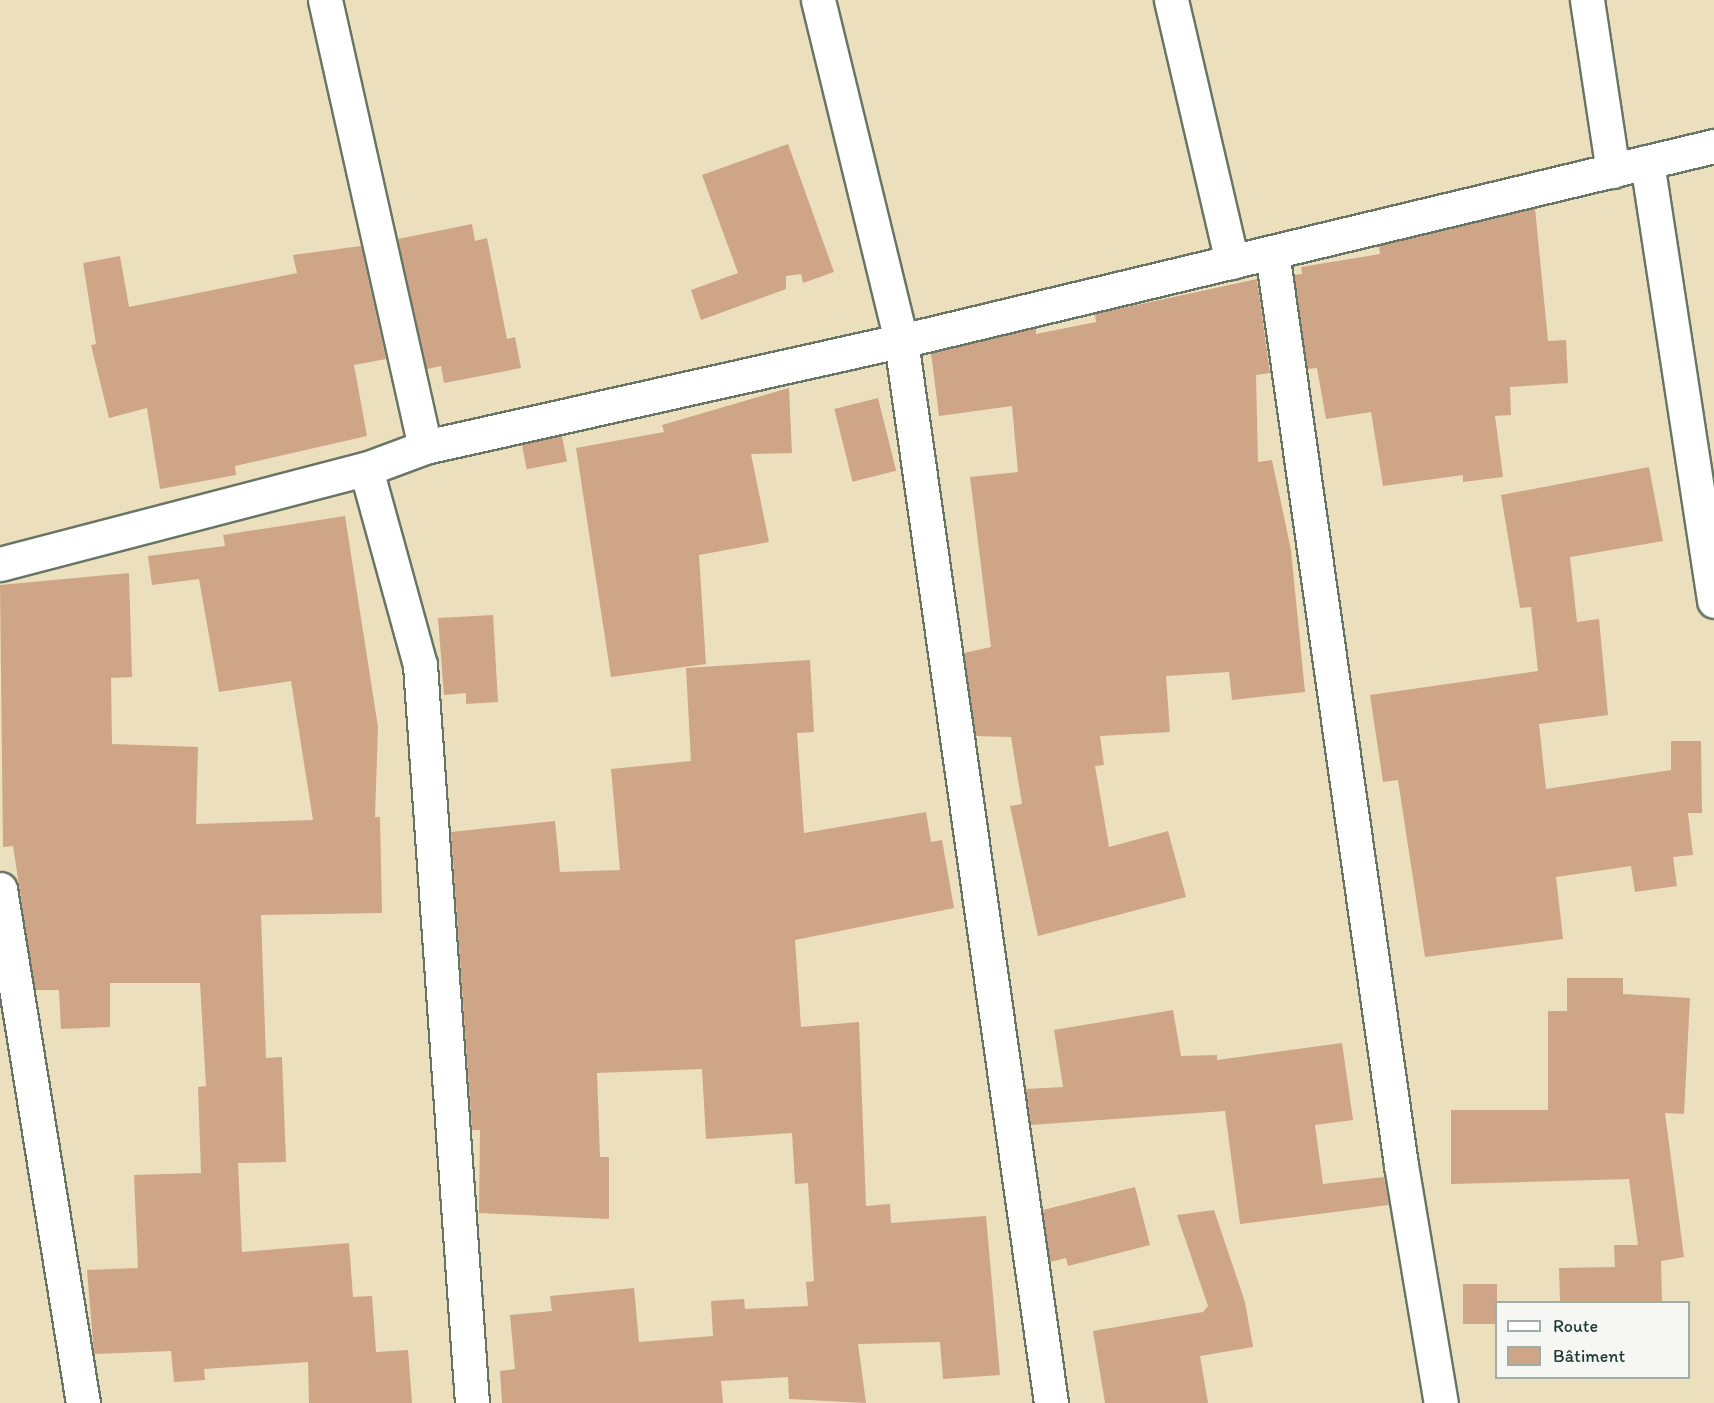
<!DOCTYPE html>
<meta charset="utf-8">
<style>
body{margin:0}
#map{position:relative;width:1714px;height:1403px;overflow:hidden;background:#ecdfbe;font-family:Itim,sans-serif}
div>[style]{position:absolute}
[style*='--x']{left:calc(var(--x)*1px);top:calc(var(--y)*1px);width:calc(var(--w)*1px);rotate:calc(var(--a)*1deg)}
.building>*{inset:0;background:#cfa587;transform-origin:0 0}
.roads{filter:drop-shadow(2px 0 #677664) drop-shadow(-2px 0 #677664) drop-shadow(0 2px #677664) drop-shadow(0 -2px #677664)}
.minor>*{height:33px;margin:-16.5px;padding:0 16.5px;transform-origin:16.5px;border-radius:16.5px;background:#fff}
span{translate:-50% -50%;white-space:nowrap;text-align:center;line-height:1.15;-webkit-text-stroke:5px #f6f6f2;paint-order:stroke}
.legend{position:absolute;left:1495px;top:1301px;width:195px;height:78px;box-sizing:border-box;background:#f6f6f2;border:2px solid #a0aca6;margin:0;padding:8px 10px;list-style:none;font-size:18px;color:#1f3d34}
.legend li{display:flex;align-items:center;gap:12px;height:30px}
.legend b{width:30px;border:2px solid #a0aca6}
</style>
<div id="map">
<div class="building">
<div style="clip-path:polygon(788px 144px,834px 272px,803px 283px,801px 274px,786px 276px,786px 289px,701px 320px,691px 290px,738px 273px,702px 175px)"></div>
<div style="clip-path:polygon(1535px 208px,1548px 341px,1566px 340px,1568px 383px,1510px 387px,1511px 415px,1495px 416px,1503px 477px,1463px 482px,1463px 475px,1383px 486px,1371px 412px,1326px 419px,1317px 368px,1307px 369px,1294px 275px,1302px 274px,1301px 267px,1380px 254px,1379px 246px)"></div>
<div style="clip-path:polygon(472px 224px,475px 241px,487px 238px,507px 339px,515px 337px,521px 368px,444px 383px,441px 366px,427px 369px,398px 239px)"></div>
<div style="clip-path:polygon(361px 246px,386px 359px,354px 365px,367px 436px,235px 466px,236px 475px,160px 489px,147px 408px,109px 418px,91px 345px,96px 344px,83px 263px,120px 256px,129px 307px,297px 273px,293px 255px)"></div>
<div style="clip-path:polygon(1257px 279px,1270px 373px,1256px 375px,1258px 462px,1272px 460px,1291px 550px,1305px 692px,1232px 700px,1229px 672px,1166px 676px,1170px 732px,1100px 736px,1104px 765px,1095px 766px,1109px 847px,1168px 831px,1186px 897px,1038px 936px,1010px 806px,1022px 804px,1011px 737px,976px 736px,964px 653px,991px 647px,970px 477px,1018px 472px,1012px 406px,939px 416px,931px 353px,1036px 328px,1036px 334px,1096px 322px,1095px 314px)"></div>
<div style="clip-path:polygon(789px 388px,792px 453px,751px 454px,769px 542px,699px 555px,706px 664px,611px 677px,576px 448px,664px 432px,662px 425px)"></div>
<div style="left:878px;top:398px;width:75px;height:45px;rotate:76deg"></div>
<div style="left:562px;top:436px;width:26px;height:41px;rotate:79deg"></div>
<div style="clip-path:polygon(1649px 467px,1663px 541px,1570px 557px,1577px 622px,1599px 619px,1608px 715px,1539px 724px,1546px 789px,1671px 770px,1671px 741px,1701px 741px,1702px 813px,1688px 813px,1693px 855px,1673px 857px,1677px 886px,1635px 892px,1631px 866px,1556px 877px,1563px 939px,1425px 957px,1398px 780px,1383px 782px,1370px 695px,1538px 671px,1531px 607px,1520px 608px,1501px 495px)"></div>
<div style="clip-path:polygon(345px 516px,378px 727px,375px 817px,380px 817px,382px 913px,261px 915px,266px 1058px,282px 1057px,286px 1162px,238px 1163px,242px 1252px,349px 1243px,353px 1297px,372px 1296px,376px 1352px,408px 1350px,412px 1403px,309px 1403px,308px 1362px,204px 1369px,205px 1380px,174px 1382px,171px 1351px,94px 1354px,87px 1270px,138px 1268px,134px 1175px,201px 1173px,198px 1087px,206px 1086px,200px 983px,110px 983px,110px 1027px,61px 1029px,59px 990px,35px 990px,13px 846px,3px 847px,0 585px,129px 573px,132px 677px,111px 678px,112px 744px,198px 747px,196px 824px,313px 820px,291px 681px,219px 692px,199px 579px,152px 585px,148px 556px,225px 546px,223px 535px)"></div>
<div style="clip-path:polygon(493px 615px,498px 702px,466px 704px,466px 693px,444px 695px,438px 618px)"></div>
<div style="clip-path:polygon(810px 660px,814px 732px,797px 733px,804px 833px,926px 812px,931px 842px,942px 840px,954px 908px,795px 940px,801px 1027px,859px 1022px,866px 1206px,890px 1204px,891px 1223px,986px 1216px,1000px 1375px,943px 1379px,940px 1342px,858px 1344px,866px 1403px,789px 1399px,788px 1377px,721px 1381px,723px 1403px,502px 1403px,500px 1371px,515px 1369px,510px 1315px,552px 1311px,550px 1296px,634px 1288px,639px 1342px,713px 1336px,711px 1301px,744px 1299px,745px 1309px,808px 1306px,806px 1282px,814px 1281px,808px 1183px,795px 1184px,792px 1133px,706px 1139px,702px 1069px,597px 1073px,600px 1157px,609px 1157px,609px 1219px,479px 1213px,480px 1130px,472px 1130px,451px 832px,555px 821px,560px 872px,620px 870px,611px 769px,691px 761px,686px 668px)"></div>
<div style="clip-path:polygon(1567px 978px,1623px 978px,1623px 994px,1690px 998px,1684px 1114px,1665px 1113px,1684px 1257px,1661px 1261px,1662px 1302px,1560px 1302px,1559px 1268px,1615px 1267px,1614px 1245px,1638px 1245px,1629px 1179px,1451px 1184px,1451px 1110px,1548px 1110px,1548px 1011px,1567px 1011px)"></div>
<div style="clip-path:polygon(1173px 1010px,1181px 1056px,1217px 1055px,1217px 1060px,1342px 1043px,1353px 1120px,1315px 1125px,1323px 1184px,1384px 1177px,1389px 1205px,1240px 1224px,1225px 1111px,1031px 1125px,1026px 1089px,1063px 1087px,1054px 1030px)"></div>
<div style="clip-path:polygon(1135px 1187px,1150px 1245px,1068px 1266px,1066px 1258px,1050px 1262px,1043px 1210px)"></div>
<div style="clip-path:polygon(1214px 1210px,1245px 1302px,1253px 1347px,1200px 1356px,1208px 1403px,1105px 1403px,1093px 1331px,1203px 1312px,1208px 1306px,1177px 1215px)"></div>
<div style="left:1497px;top:1284px;width:40px;height:34px;rotate:90deg"></div>
</div>
<div class="roads">
<div class="minor">
<div style="--x:325;--y:0;--w:458;--a:77.4"></div>
<div style="--x:818;--y:0;--w:351;--a:76.3"></div>
<div style="--x:901;--y:341;--w:1073;--a:81.96"></div>
<div style="--x:1171;--y:0;--w:269;--a:76.9"></div>
<div style="--x:1587;--y:0;--w:173;--a:81.4"></div>
<div style="--x:1647;--y:162;--w:444;--a:81.3"></div>
<div style="--x:1272;--y:252;--w:922;--a:81.96"></div>
<div style="--x:1401;--y:1165;--w:241;--a:80.5"></div>
<div style="--x:366;--y:469;--w:203;--a:74.6"></div>
<div style="--x:420;--y:665;--w:740;--a:85.97"></div>
<div style="--x:0;--y:564;--w:378;--a:-14.6"></div>
<div style="--x:366;--y:469;--w:63;--a:-20.4"></div>
<div style="--x:425;--y:447;--w:488;--a:-12.6"></div>
<div style="--x:901;--y:341;--w:836;--a:-13.49"></div>
<div style="--x:0;--y:889;--w:521;--a:80.83"></div>
</div>
</div>
<ul class="legend">
<li><b style="height:8px;background:#fff"></b>Route</li>
<li><b style="height:16px;background:#cfa587"></b>Bâtiment</li>
</ul>
</div>
